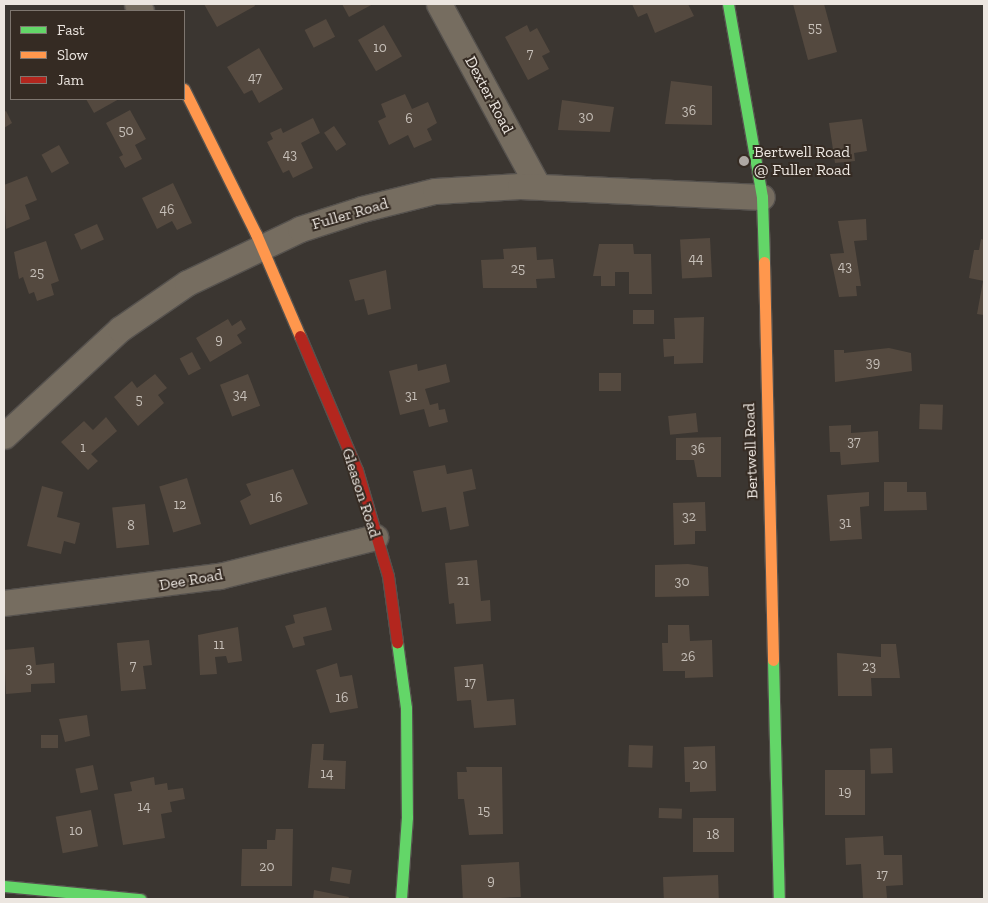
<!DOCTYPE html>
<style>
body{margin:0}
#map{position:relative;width:988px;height:903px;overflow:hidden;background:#3b3631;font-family:"Zilla Slab",serif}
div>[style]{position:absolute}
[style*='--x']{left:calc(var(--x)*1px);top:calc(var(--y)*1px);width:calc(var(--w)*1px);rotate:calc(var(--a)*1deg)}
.building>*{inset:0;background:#54493f;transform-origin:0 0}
.roads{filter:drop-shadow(1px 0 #56524e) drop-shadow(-1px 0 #56524e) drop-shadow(0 1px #56524e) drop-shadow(0 -1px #56524e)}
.street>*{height:25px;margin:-12.5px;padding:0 12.5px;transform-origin:12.5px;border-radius:12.5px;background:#766d60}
.fast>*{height:11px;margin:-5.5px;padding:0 5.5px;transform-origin:5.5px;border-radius:5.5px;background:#63d668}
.slow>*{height:11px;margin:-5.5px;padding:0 5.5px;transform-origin:5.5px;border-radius:5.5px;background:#ff974d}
.jam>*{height:11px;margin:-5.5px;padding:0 5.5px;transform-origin:5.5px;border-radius:5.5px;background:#b3261e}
.dots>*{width:14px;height:14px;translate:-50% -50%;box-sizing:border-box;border:2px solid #352b23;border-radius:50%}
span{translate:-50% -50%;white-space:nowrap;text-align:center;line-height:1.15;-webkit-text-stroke:4px #352b23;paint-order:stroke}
.number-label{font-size:14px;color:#c6bfb8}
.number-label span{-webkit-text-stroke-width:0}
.street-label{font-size:16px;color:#ece6e0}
.poi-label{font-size:16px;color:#ece6e0}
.left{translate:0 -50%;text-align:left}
.frame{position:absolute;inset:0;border:5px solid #ece6e0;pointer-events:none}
.legend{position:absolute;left:10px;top:10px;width:175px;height:90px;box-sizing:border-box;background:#352b23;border:1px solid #7e766f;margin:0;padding:6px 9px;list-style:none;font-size:15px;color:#ece6e0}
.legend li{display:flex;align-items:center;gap:10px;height:25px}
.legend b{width:25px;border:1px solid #7e766f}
</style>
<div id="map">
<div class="building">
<div style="clip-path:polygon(204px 4px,254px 4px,255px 6px,217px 27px)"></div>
<div style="clip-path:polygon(342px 4px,373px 4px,349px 17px)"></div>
<div style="clip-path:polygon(632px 4px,688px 4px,694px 16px,655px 33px,647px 13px,638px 17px)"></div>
<div style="clip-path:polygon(793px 4px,824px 4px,837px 52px,808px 60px)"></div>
<div style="left:326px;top:19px;width:20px;height:24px;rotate:63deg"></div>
<div style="left:384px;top:25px;width:36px;height:30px;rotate:60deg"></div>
<div style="clip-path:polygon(527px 25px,530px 32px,537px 28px,550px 52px,542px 56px,549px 69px,528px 80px,505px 37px)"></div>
<div style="clip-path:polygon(259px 48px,283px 89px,259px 103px,252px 90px,244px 94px,227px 67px)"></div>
<div style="clip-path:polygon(671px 81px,712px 86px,712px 125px,665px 124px)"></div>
<div style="clip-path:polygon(405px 94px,412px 109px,428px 102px,437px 123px,427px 129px,432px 140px,414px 148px,408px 135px,389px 145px,378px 121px,386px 117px,381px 104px)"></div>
<div style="clip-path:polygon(86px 99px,119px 99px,94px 113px)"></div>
<div style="clip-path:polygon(562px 100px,614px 107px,610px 132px,558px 130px)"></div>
<div style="clip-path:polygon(130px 110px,146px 139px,135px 145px,142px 159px,125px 168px,119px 157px,123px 155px,106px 123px)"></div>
<div style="clip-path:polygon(6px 111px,12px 123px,4px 128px,4px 112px)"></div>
<div style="clip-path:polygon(313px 118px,320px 133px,301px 143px,313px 168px,293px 178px,289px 170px,283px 173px,267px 142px,273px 139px,270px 133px,281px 128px,283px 133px)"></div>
<div style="clip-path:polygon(862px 119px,867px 151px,854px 153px,855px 161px,835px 163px,829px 123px)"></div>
<div style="left:334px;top:126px;width:22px;height:12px;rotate:56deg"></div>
<div style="left:59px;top:145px;width:21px;height:20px;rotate:61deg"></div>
<div style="clip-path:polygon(27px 176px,37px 200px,25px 205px,30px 219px,6px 229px,4px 185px)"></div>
<div style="clip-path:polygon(173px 183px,192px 223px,177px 230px,172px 221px,157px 229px,142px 198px)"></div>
<div style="clip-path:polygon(866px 219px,867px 240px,854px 241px,861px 286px,856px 286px,857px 296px,839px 297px,830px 254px,844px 253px,838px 221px)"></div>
<div style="left:97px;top:224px;width:17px;height:25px;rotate:66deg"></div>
<div style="left:710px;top:238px;width:39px;height:30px;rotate:87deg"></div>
<div style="clip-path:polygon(981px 239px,984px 240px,984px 281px,969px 278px,974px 250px,979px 250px)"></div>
<div style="clip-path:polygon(46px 241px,59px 281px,51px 284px,54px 295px,37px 301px,34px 292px,29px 294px,23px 277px,19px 279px,14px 252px)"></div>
<div style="clip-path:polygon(599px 244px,633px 244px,634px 254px,651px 254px,652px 294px,629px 294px,629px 272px,615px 272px,615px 286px,601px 286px,601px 276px,593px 276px)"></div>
<div style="clip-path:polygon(536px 247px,537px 260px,553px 259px,555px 278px,536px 279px,537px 288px,483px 288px,481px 260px,504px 259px,503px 249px)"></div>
<div style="clip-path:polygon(386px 270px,391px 309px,368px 315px,364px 299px,355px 301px,349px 280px)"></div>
<div style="clip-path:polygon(983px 281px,984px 281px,984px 315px,977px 314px)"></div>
<div style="left:654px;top:310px;width:14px;height:21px;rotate:90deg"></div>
<div style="clip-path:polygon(704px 317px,703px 363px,674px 364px,674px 356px,664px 357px,663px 339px,675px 339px,674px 318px)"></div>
<div style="clip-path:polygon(228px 319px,232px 326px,241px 320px,246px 329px,237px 335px,242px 343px,210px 362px,196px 338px)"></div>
<div style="clip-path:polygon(889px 348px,911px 353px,912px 371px,835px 382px,834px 350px,844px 350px,844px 353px)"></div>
<div style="left:192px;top:352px;width:19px;height:14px;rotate:62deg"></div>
<div style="clip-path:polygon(417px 364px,418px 371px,446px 364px,450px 382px,425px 389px,430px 405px,438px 403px,439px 410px,445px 409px,448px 422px,429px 427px,424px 409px,400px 415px,389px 371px)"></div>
<div style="left:599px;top:373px;width:22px;height:18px"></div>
<div style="clip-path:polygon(155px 374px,167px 388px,158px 395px,164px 403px,138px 426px,114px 397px,132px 381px,137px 388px)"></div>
<div style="left:248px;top:374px;width:34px;height:30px;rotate:69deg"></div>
<div style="left:920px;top:404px;width:23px;height:25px;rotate:2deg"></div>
<div style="left:696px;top:413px;width:19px;height:28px;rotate:84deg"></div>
<div style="clip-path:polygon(106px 417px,117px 431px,91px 454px,98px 461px,88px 470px,61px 442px,84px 421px,93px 430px)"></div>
<div style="clip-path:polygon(851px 425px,851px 433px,878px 431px,879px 462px,841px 465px,840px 452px,830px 452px,829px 426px)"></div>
<div style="clip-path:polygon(721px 437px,721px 477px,697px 477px,694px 460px,676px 460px,676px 438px)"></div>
<div style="clip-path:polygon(445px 465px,447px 474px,472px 469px,476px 489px,463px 492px,469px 526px,450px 530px,446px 507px,422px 512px,413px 471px)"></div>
<div style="clip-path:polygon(293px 469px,308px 504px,250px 525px,240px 501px,251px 495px,246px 484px)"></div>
<div style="left:187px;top:478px;width:48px;height:29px;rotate:73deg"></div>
<div style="clip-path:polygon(884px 482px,907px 482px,907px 492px,926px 492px,927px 510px,884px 511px)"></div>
<div style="clip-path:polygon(42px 486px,63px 492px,57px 517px,80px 523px,75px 544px,64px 541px,61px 554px,27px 546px)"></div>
<div style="clip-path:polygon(869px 492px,869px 506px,860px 507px,862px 539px,830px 541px,827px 495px)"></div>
<div style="clip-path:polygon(705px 502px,706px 531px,695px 531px,695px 544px,674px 545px,673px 503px)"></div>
<div style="left:145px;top:504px;width:41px;height:33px;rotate:84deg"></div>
<div style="clip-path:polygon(477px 560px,481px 601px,490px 600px,491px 621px,456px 624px,454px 603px,449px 604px,445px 563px)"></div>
<div style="clip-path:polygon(688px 564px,708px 567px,709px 596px,655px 597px,655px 565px)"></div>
<div style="clip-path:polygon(326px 607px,332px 630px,303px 637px,305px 645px,293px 648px,285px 626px,295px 623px,293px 615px)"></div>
<div style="clip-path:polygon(668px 625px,689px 625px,690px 641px,712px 640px,713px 677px,685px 678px,685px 671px,663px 671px,662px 643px,668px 643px)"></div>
<div style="clip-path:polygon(238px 627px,242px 661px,228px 663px,226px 656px,215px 657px,217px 674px,200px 675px,198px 635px)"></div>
<div style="clip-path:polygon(149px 640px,152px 665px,143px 666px,146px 689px,121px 691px,117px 643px)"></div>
<div style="clip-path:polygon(881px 644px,896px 644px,900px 678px,871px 678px,872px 696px,838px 696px,837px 653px,881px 657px)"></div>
<div style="clip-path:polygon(34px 647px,36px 665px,54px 663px,55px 683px,31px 684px,31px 692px,6px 694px,4px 650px)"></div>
<div style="clip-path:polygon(337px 663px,340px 677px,352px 675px,358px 708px,330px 713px,316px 670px)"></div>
<div style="clip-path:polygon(483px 664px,487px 701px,514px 699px,516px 725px,474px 728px,471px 700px,457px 701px,454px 667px)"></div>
<div style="clip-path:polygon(87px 715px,90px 736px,65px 742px,59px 719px)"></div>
<div style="left:41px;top:735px;width:17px;height:13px"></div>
<div style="clip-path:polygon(312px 744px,324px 744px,323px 760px,346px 761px,345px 789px,308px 788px)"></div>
<div style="left:629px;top:745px;width:24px;height:22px;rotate:2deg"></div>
<div style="clip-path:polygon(715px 746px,716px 791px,690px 792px,690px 782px,685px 782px,684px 747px)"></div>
<div style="left:892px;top:748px;width:25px;height:22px;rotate:88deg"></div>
<div style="left:93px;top:765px;width:25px;height:18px;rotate:78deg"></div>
<div style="clip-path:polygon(466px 767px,502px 767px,503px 834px,469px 835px,464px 799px,458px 799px,457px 772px,467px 772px)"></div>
<div style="left:825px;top:770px;width:40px;height:45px"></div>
<div style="clip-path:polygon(154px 777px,155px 785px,167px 783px,168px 790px,183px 788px,185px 799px,170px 802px,172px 812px,161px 814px,165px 838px,123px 845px,114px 794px,132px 791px,130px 782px)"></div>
<div style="left:659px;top:808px;width:23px;height:10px;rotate:2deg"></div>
<div style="left:91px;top:810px;width:37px;height:36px;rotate:79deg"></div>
<div style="left:693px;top:818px;width:41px;height:34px"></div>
<div style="clip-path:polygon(276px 829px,293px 829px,292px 886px,241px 886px,242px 849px,267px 849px,267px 840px,275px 840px)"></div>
<div style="clip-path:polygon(883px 836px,884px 855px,902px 855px,903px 885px,886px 886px,887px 898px,863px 899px,861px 864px,846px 865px,845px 838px)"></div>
<div style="left:519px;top:862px;width:35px;height:58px;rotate:87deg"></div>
<div style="left:332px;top:867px;width:20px;height:14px;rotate:9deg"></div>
<div style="left:718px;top:875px;width:24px;height:55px;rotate:88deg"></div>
<div style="clip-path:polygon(314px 890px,349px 897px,348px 899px,313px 899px)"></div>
</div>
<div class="roads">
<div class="street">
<div style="--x:137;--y:4;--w:8;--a:60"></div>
<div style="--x:439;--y:4;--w:207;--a:61.5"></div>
<div style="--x:4;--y:436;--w:158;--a:-42.7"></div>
<div style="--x:120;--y:329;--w:81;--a:-34.5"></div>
<div style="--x:187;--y:283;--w:125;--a:-25.5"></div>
<div style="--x:300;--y:229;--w:65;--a:-17.9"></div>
<div style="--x:362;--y:209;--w:75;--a:-13.9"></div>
<div style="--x:435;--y:191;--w:85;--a:-3.4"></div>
<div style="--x:520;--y:186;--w:242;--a:2.6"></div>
<div style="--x:4;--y:603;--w:217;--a:-7.2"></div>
<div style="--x:219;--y:576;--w:161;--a:-14"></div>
</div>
<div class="fast">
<div style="--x:728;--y:4;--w:196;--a:80"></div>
<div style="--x:762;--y:197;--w:65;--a:88.2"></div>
<div style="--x:397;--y:642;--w:67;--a:82.2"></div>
<div style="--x:406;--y:708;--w:109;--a:89.5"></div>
<div style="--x:407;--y:817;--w:82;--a:94.2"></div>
<div style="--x:773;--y:660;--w:239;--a:88.6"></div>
<div style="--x:4;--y:886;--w:137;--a:5.5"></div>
</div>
<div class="slow">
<div style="--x:184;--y:89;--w:162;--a:63.6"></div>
<div style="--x:256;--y:234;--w:111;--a:66.7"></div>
<div style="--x:764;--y:262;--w:398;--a:88.7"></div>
</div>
<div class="jam">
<div style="--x:300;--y:336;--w:146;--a:67"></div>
<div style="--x:357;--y:470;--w:110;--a:73.7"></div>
<div style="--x:388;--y:576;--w:67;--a:82.2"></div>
</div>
</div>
<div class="dots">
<div style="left:744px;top:161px;background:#aea8a3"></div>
</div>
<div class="number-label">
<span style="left:815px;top:28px">55</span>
<span style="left:380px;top:48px">10</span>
<span style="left:530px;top:54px">7</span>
<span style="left:255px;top:78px">47</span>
<span style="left:689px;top:111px">36</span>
<span style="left:586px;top:117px">30</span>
<span style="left:409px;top:119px">6</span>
<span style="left:126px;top:131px">50</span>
<span style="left:290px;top:155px">43</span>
<span style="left:167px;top:210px">46</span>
<span style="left:696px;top:259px">44</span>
<span style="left:845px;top:267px">43</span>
<span style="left:518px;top:269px">25</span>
<span style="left:37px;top:273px">25</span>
<span style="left:219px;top:340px">9</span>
<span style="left:873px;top:363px">39</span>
<span style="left:240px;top:395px">34</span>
<span style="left:411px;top:396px">31</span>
<span style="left:139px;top:400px">5</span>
<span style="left:854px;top:442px">37</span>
<span style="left:83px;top:448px">1</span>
<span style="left:698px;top:449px">36</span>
<span style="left:276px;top:498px">16</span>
<span style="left:180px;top:505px">12</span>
<span style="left:689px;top:517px">32</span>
<span style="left:845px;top:523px">31</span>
<span style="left:131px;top:526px">8</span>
<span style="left:463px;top:581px">21</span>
<span style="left:682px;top:582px">30</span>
<span style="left:219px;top:645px">11</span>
<span style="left:688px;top:657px">26</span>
<span style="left:133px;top:666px">7</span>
<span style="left:869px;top:667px">23</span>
<span style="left:29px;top:669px">3</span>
<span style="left:470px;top:683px">17</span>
<span style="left:342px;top:698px">16</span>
<span style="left:700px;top:765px">20</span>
<span style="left:327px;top:774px">14</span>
<span style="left:845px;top:792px">19</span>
<span style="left:144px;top:807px">14</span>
<span style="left:484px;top:811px">15</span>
<span style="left:76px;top:831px">10</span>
<span style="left:713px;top:835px">18</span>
<span style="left:267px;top:867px">20</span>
<span style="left:882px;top:875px">17</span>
<span style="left:491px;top:881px">9</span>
</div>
<div class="street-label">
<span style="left:489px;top:95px;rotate:62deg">Dexter Road</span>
<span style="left:350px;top:214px;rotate:-16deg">Fuller Road</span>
<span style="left:751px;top:451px;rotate:-92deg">Bertwell Road</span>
<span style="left:361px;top:493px;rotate:72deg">Gleason Road</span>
<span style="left:191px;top:580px;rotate:-10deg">Dee Road</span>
</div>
<div class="poi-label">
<span class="left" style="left:754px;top:161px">Bertwell Road<br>@ Fuller Road</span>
</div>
<div class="frame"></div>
<ul class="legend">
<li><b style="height:6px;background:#63d668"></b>Fast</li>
<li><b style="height:6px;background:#ff974d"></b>Slow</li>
<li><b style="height:6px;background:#b3261e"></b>Jam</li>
</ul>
</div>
